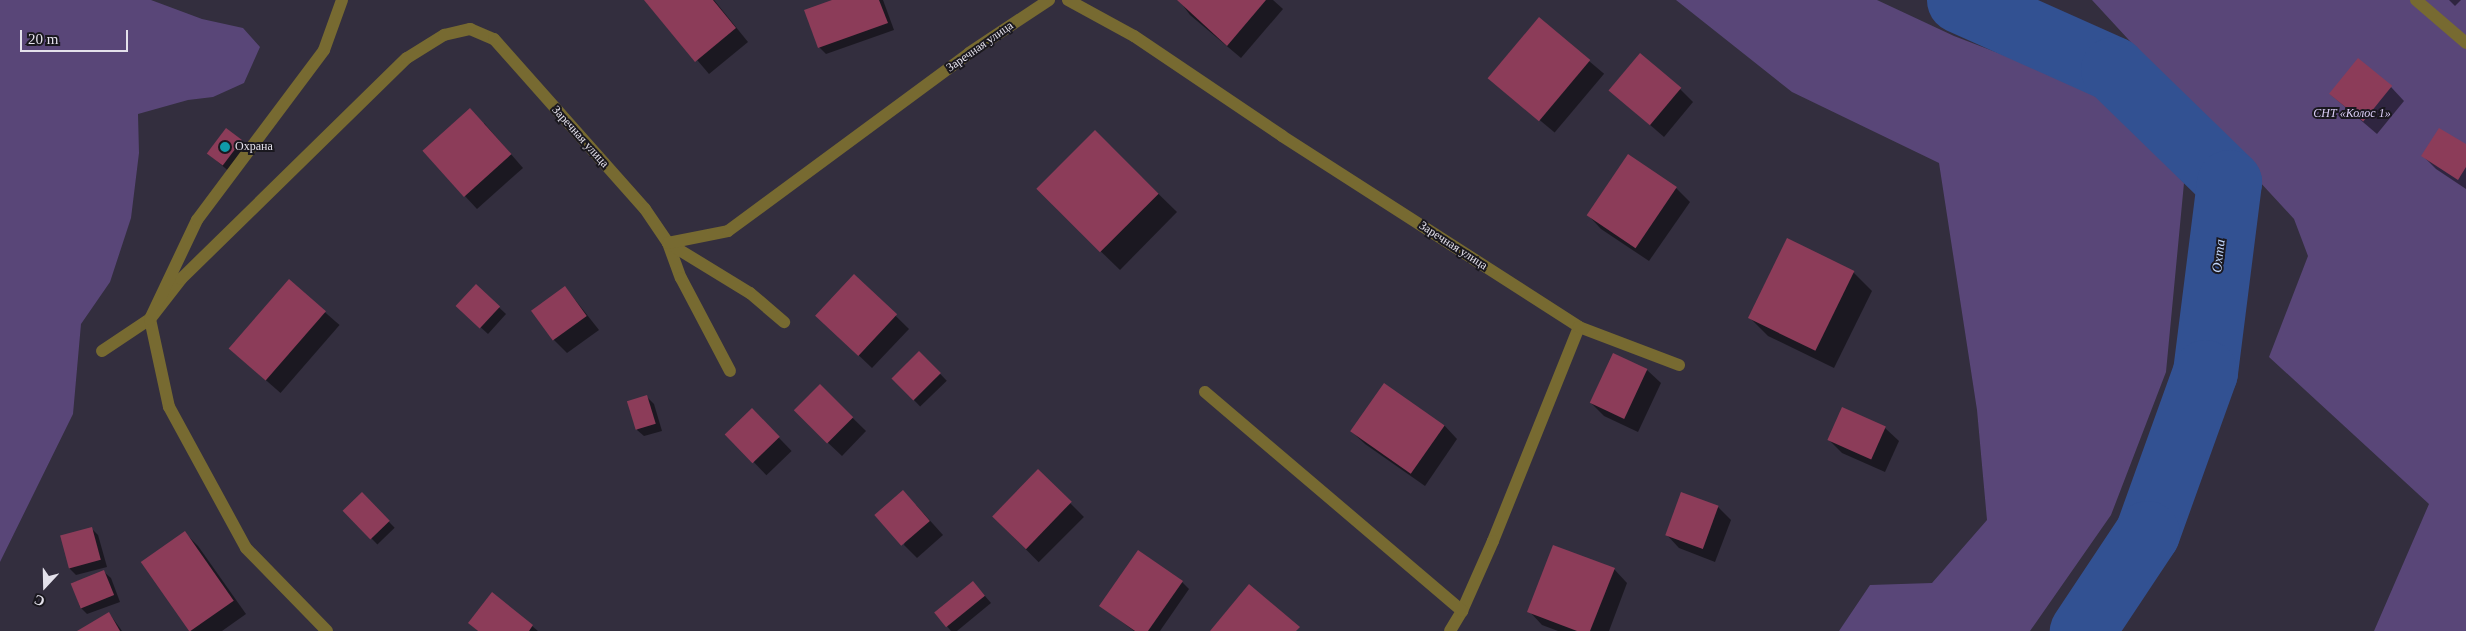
<!DOCTYPE html>
<meta charset="utf-8">
<style>
body{margin:0}
#map{position:relative;width:2466px;height:631px;overflow:hidden;background:#332e3e;font-family:Georgia,serif}
div>[style]{position:absolute}
[style*='--x']{left:calc(var(--x)*1px);top:calc(var(--y)*1px);width:calc(var(--w)*1px);rotate:calc(var(--a)*1deg)}
.green>*{inset:0;background:#594678}
.shadow>*{inset:0;background:#0007;transform-origin:0 0}
.river>*{height:65px;margin:-32.5px;padding:0 32.5px;transform-origin:32.5px;border-radius:32.5px;background:#325192}
.building>*{inset:0;background:#8c3c59;transform-origin:0 0}
.minor>*{height:12px;margin:-6px;padding:0 6px;transform-origin:6px;border-radius:6px;background:#776a31}
.dots>*{width:14px;height:14px;translate:-50% -50%;box-sizing:border-box;border:2px solid #1a181f;border-radius:50%}
span{translate:-50% -50%;white-space:nowrap;text-align:center;line-height:1.15;-webkit-text-stroke:4px #1a181f;paint-order:stroke}
.street-label{font-size:12px;color:#e4e1eb}
.park-label{font-size:12px;color:#dccff8;font-style:italic}
.poi-label{font-size:12px;color:#e4e1eb}
.left{translate:0 -50%;text-align:left}
.water-label{font-size:14px;color:#c1d6fb;font-style:italic}
.north{position:absolute;left:20px;top:561px;width:50px;height:50px;-webkit-text-stroke:4px #1a181f;paint-order:stroke;rotate:201deg;font-size:14px;font-weight:700;line-height:20px;text-align:center;color:#e4e1eb}
.north::after{content:'';display:block;margin:auto;width:18px;height:22px;background:#e4e1eb;clip-path:polygon(50% 0,100% 100%,50% 72%,0 100%)}
.scale{position:absolute;left:20px;top:30px;width:108px;height:22px;box-sizing:border-box;border:2px solid #e4e1eb;border-top:0;padding-left:6px;font-size:15px;line-height:18px;white-space:nowrap;color:#e4e1eb;-webkit-text-stroke:4px #1a181f;paint-order:stroke}
</style>
<div id="map">
<div class="green">
<div style="clip-path:polygon(0 0,151px 0,202px 19px,243px 28px,260px 47px,244px 83px,213px 97px,188px 100px,138px 114px,139px 153px,131px 218px,110px 282px,81px 324px,73px 414px,0 562px)"></div>
<div style="clip-path:polygon(1676px 0,1877px 0,1954px 36px,2102px 93px,2184px 183px,2166px 372px,2111px 515px,2030px 631px,1839px 631px,1870px 585px,1932px 583px,1987px 520px,1977px 410px,1939px 163px,1792px 92px)"></div>
<div style="clip-path:polygon(2092px 0,2466px 0,2466px 631px,2374px 631px,2429px 504px,2269px 357px,2308px 256px,2294px 219px)"></div>
</div>
<div class="shadow">
<div style="clip-path:polygon(646px 0,714px 0,748px 42px,709px 74px)"></div>
<div style="clip-path:polygon(836px 0,883px 0,894px 30px,826px 54px,819px 47px)"></div>
<div style="clip-path:polygon(1179px 0,1273px 0,1283px 9px,1241px 58px,1190px 15px)"></div>
<div style="clip-path:polygon(2449px 0,2461px 0,2455px 6px)"></div>
<div style="left:1539px;top:19px;width:85px;height:77px;rotate:40deg"></div>
<div style="clip-path:polygon(2391px 87px,2404px 101px,2377px 134px,2330px 94px)"></div>
<div style="clip-path:polygon(1680px 89px,1693px 102px,1664px 137px,1611px 91px)"></div>
<div style="clip-path:polygon(484px 123px,523px 168px,477px 209px,464px 195px)"></div>
<div style="left:227px;top:130px;width:28px;height:30px;rotate:41deg"></div>
<div style="clip-path:polygon(1095px 132px,1177px 212px,1120px 270px,1057px 209px)"></div>
<div style="clip-path:polygon(2466px 146px,2466px 189px,2436px 169px,2423px 156px)"></div>
<div style="clip-path:polygon(1628px 156px,1676px 188px,1690px 202px,1649px 261px,1601px 229px,1588px 215px)"></div>
<div style="clip-path:polygon(1787px 240px,1853px 272px,1872px 291px,1834px 368px,1768px 336px,1750px 318px)"></div>
<div style="clip-path:polygon(854px 275px,909px 329px,872px 368px,830px 328px)"></div>
<div style="left:289px;top:281px;width:67px;height:90px;rotate:41deg"></div>
<div style="clip-path:polygon(476px 286px,506px 314px,488px 334px,465px 313px)"></div>
<div style="clip-path:polygon(565px 287px,599px 330px,567px 353px,554px 340px)"></div>
<div style="left:919px;top:352px;width:40px;height:37px;rotate:46deg"></div>
<div style="clip-path:polygon(1647px 370px,1661px 383px,1638px 432px,1604px 416px,1591px 403px)"></div>
<div style="clip-path:polygon(820px 386px,866px 431px,842px 456px,809px 425px)"></div>
<div style="clip-path:polygon(647px 397px,654px 404px,662px 431px,644px 436px,637px 430px)"></div>
<div style="left:752px;top:410px;width:57px;height:35px;rotate:46deg"></div>
<div style="clip-path:polygon(1444px 425px,1457px 439px,1425px 486px,1365px 444px,1351px 431px)"></div>
<div style="clip-path:polygon(1885px 428px,1899px 441px,1885px 472px,1842px 453px,1829px 440px)"></div>
<div style="left:1038px;top:471px;width:65px;height:64px;rotate:45deg"></div>
<div style="left:362px;top:494px;width:47px;height:24px;rotate:46deg"></div>
<div style="clip-path:polygon(916px 505px,943px 535px,917px 558px,904px 545px)"></div>
<div style="clip-path:polygon(1718px 507px,1731px 520px,1715px 562px,1679px 548px,1666px 534px)"></div>
<div style="clip-path:polygon(91px 528px,98px 535px,107px 567px,76px 575px,69px 568px)"></div>
<div style="clip-path:polygon(185px 533px,198px 546px,246px 614px,222px 631px,191px 631px,143px 563px)"></div>
<div style="clip-path:polygon(1614px 569px,1627px 583px,1609px 631px,1558px 631px,1542px 625px,1529px 611px)"></div>
<div style="clip-path:polygon(104px 572px,111px 578px,120px 602px,87px 614px,80px 607px,72px 583px)"></div>
<div style="clip-path:polygon(1182px 582px,1189px 589px,1160px 631px,1134px 631px,1101px 606px)"></div>
<div style="clip-path:polygon(979px 589px,991px 603px,957px 631px,951px 631px,936px 613px)"></div>
<div style="clip-path:polygon(492px 594px,532px 626px,538px 631px,478px 631px,469px 623px)"></div>
<div style="clip-path:polygon(109px 613px,122px 631px,80px 631px)"></div>
</div>
<div class="river">
<div style="--x:1959;--y:0;--w:169;--a:24.1"></div>
<div style="--x:2113;--y:69;--w:162;--a:44.2"></div>
<div style="--x:2229;--y:182;--w:192;--a:97.2"></div>
<div style="--x:2205;--y:372;--w:171;--a:109.8"></div>
<div style="--x:2147;--y:533;--w:118;--a:123.6"></div>
</div>
<div class="building">
<div style="clip-path:polygon(644px 0,713px 0,736px 28px,695px 62px)"></div>
<div style="clip-path:polygon(832px 0,879px 0,888px 23px,818px 48px,804px 10px)"></div>
<div style="clip-path:polygon(1177px 0,1266px 0,1227px 46px)"></div>
<div style="left:1539px;top:17px;width:67px;height:80px;rotate:40deg"></div>
<div style="left:1640px;top:53px;width:54px;height:49px;rotate:40deg"></div>
<div style="left:2358px;top:58px;width:44px;height:46px;rotate:39deg"></div>
<div style="left:470px;top:108px;width:62px;height:64px;rotate:48deg"></div>
<div style="left:226px;top:128px;width:20px;height:32px;rotate:37deg"></div>
<div style="clip-path:polygon(2439px 128px,2466px 144px,2466px 167px,2458px 180px,2421px 156px)"></div>
<div style="left:1095px;top:130px;width:90px;height:83px;rotate:45deg"></div>
<div style="left:1628px;top:154px;width:59px;height:74px;rotate:34deg"></div>
<div style="left:1787px;top:238px;width:75px;height:89px;rotate:26deg"></div>
<div style="left:854px;top:274px;width:59px;height:57px;rotate:43deg"></div>
<div style="left:289px;top:279px;width:49px;height:92px;rotate:41deg"></div>
<div style="left:476px;top:284px;width:33px;height:30px;rotate:43deg"></div>
<div style="left:565px;top:286px;width:37px;height:42px;rotate:54deg"></div>
<div style="left:919px;top:351px;width:31px;height:39px;rotate:45deg"></div>
<div style="left:1613px;top:353px;width:38px;height:55px;rotate:25deg"></div>
<div style="left:1384px;top:383px;width:74px;height:59px;rotate:35deg"></div>
<div style="left:820px;top:384px;width:47px;height:37px;rotate:45deg"></div>
<div style="left:647px;top:395px;width:30px;height:21px;rotate:73deg"></div>
<div style="left:1842px;top:407px;width:48px;height:36px;rotate:24deg"></div>
<div style="left:752px;top:408px;width:40px;height:38px;rotate:46deg"></div>
<div style="left:1038px;top:469px;width:47px;height:66px;rotate:44deg"></div>
<div style="left:903px;top:490px;width:41px;height:38px;rotate:49deg"></div>
<div style="left:362px;top:492px;width:40px;height:27px;rotate:46deg"></div>
<div style="left:1681px;top:492px;width:40px;height:46px;rotate:20deg"></div>
<div style="left:92px;top:527px;width:34px;height:33px;rotate:75deg"></div>
<div style="left:185px;top:531px;width:85px;height:54px;rotate:55deg"></div>
<div style="clip-path:polygon(1553px 545px,1615px 568px,1590px 631px,1577px 631px,1527px 612px)"></div>
<div style="clip-path:polygon(1138px 550px,1183px 581px,1148px 631px,1135px 631px,1099px 606px)"></div>
<div style="left:104px;top:570px;width:27px;height:36px;rotate:68deg"></div>
<div style="left:973px;top:581px;width:19px;height:50px;rotate:51deg"></div>
<div style="clip-path:polygon(1249px 584px,1300px 627px,1296px 631px,1210px 631px)"></div>
<div style="clip-path:polygon(492px 592px,533px 625px,529px 631px,478px 631px,468px 623px)"></div>
<div style="clip-path:polygon(109px 612px,120px 631px,77px 631px)"></div>
</div>
<div class="minor">
<div style="--x:1068;--y:0;--w:75;--a:28.6"></div>
<div style="--x:1134;--y:36;--w:179;--a:34"></div>
<div style="--x:1282;--y:136;--w:353;--a:32.7"></div>
<div style="--x:1579;--y:327;--w:231;--a:111.9"></div>
<div style="--x:1493;--y:541;--w:77;--a:113.9"></div>
<div style="--x:1462;--y:611;--w:23;--a:121"></div>
<div style="--x:2416;--y:0;--w:66;--a:40.7"></div>
<div style="--x:668;--y:243;--w:37;--a:70"></div>
<div style="--x:681;--y:278;--w:105;--a:62.2"></div>
<div style="--x:668;--y:243;--w:96;--a:31.4"></div>
<div style="--x:750;--y:293;--w:45;--a:40.5"></div>
<div style="--x:1579;--y:327;--w:107;--a:20.8"></div>
<div style="--x:102;--y:351;--w:58;--a:-33.7"></div>
<div style="--x:150;--y:319;--w:51;--a:-52.2"></div>
<div style="--x:181;--y:279;--w:316;--a:-44.4"></div>
<div style="--x:407;--y:58;--w:44;--a:-31.9"></div>
<div style="--x:444;--y:35;--w:27;--a:-13"></div>
<div style="--x:470;--y:29;--w:26;--a:23"></div>
<div style="--x:494;--y:39;--w:227;--a:48.4"></div>
<div style="--x:645;--y:209;--w:41;--a:55.9"></div>
<div style="--x:668;--y:243;--w:61;--a:-11.3"></div>
<div style="--x:728;--y:231;--w:300;--a:-36.4"></div>
<div style="--x:969;--y:53;--w:96;--a:-33.5"></div>
<div style="--x:1205;--y:392;--w:338;--a:40.4"></div>
<div style="--x:327;--y:631;--w:116;--a:-134.3"></div>
<div style="--x:246;--y:548;--w:161;--a:-118.6"></div>
<div style="--x:169;--y:407;--w:90;--a:-102.2"></div>
<div style="--x:150;--y:319;--w:110;--a:-64.6"></div>
<div style="--x:197;--y:220;--w:212;--a:-53.2"></div>
<div style="--x:324;--y:50;--w:53;--a:-70.2"></div>
</div>
<div class="dots">
<div style="left:225px;top:147px;background:#0f9aa8"></div>
</div>
<div class="street-label">
<span style="left:980px;top:47px;rotate:-35deg">Заречная улица</span>
<span style="left:580px;top:137px;rotate:48deg">Заречная улица</span>
<span style="left:1453px;top:246px;rotate:33deg">Заречная улица</span>
</div>
<div class="park-label">
<span style="left:2352px;top:114px">СНТ «Колос 1»</span>
</div>
<div class="poi-label">
<span class="left" style="left:235px;top:147px">Охрана</span>
</div>
<div class="water-label">
<span style="left:2219px;top:256px;rotate:-83deg">Охта</span>
</div>
<div class="north">С</div>
<div class="scale">20 m</div>
</div>
